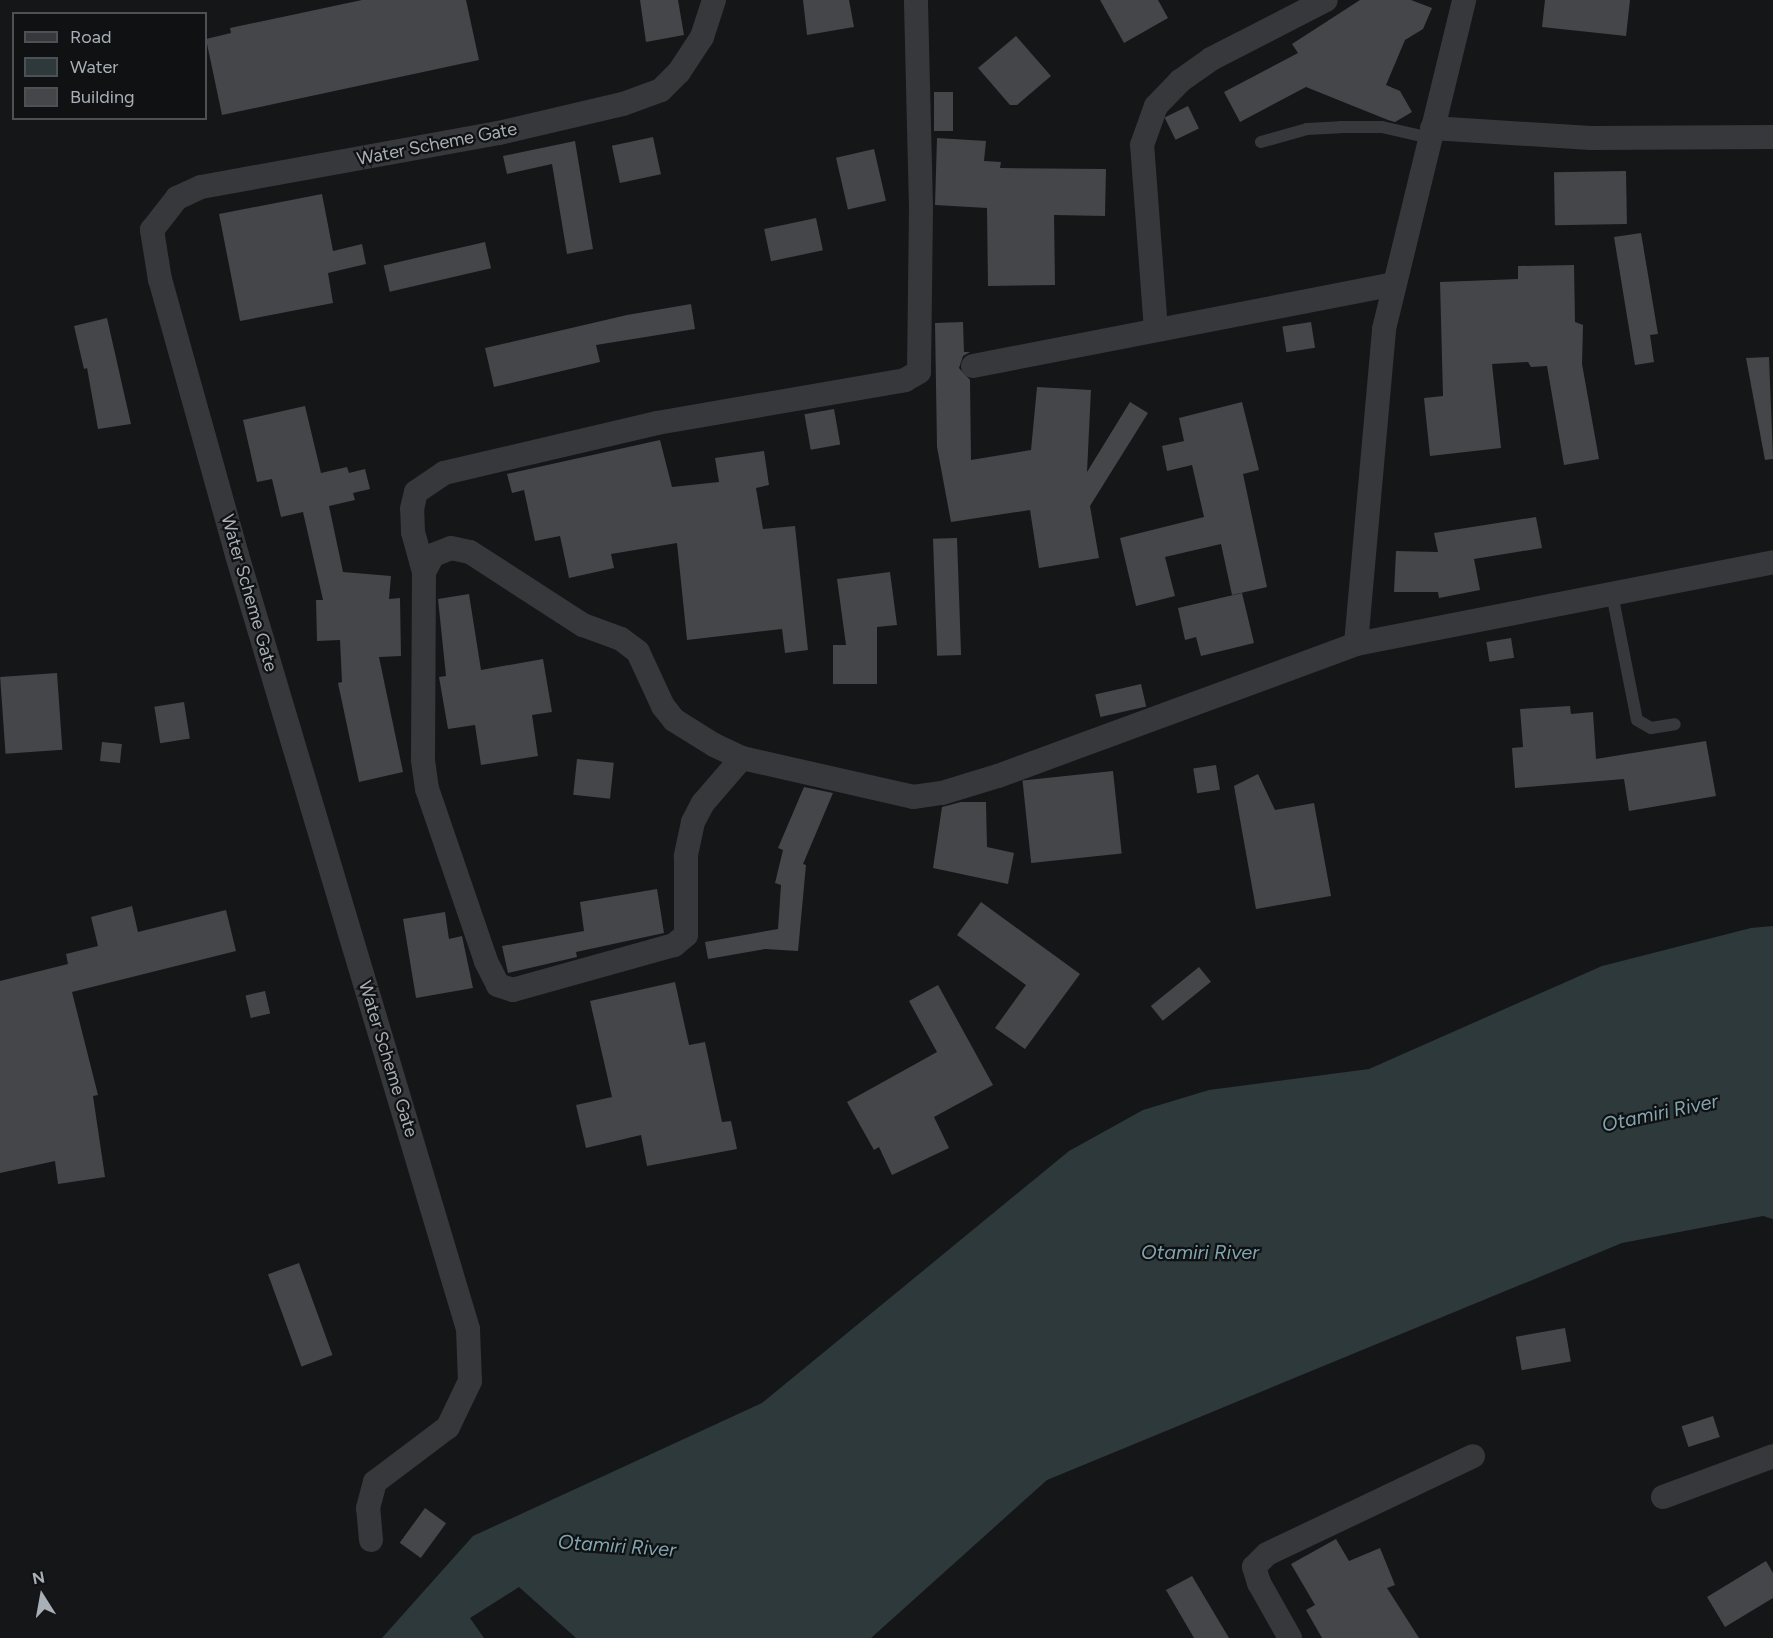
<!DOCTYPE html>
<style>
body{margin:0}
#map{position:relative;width:1773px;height:1638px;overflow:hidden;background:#151617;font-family:Figtree,sans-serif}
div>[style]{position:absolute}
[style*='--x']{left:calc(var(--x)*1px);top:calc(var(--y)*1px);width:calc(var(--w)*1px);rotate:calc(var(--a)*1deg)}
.water>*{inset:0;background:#2e393c}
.building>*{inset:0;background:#44464a;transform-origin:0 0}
.service>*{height:12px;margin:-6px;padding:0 6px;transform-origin:6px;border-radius:6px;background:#36383c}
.minor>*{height:24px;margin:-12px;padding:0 12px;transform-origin:12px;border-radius:12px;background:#36383c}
span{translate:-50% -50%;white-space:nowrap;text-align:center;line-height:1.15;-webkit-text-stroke:4.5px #101112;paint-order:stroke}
.street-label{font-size:18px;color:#a8afb6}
.water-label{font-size:20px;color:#80a4b0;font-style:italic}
.legend{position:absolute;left:12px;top:12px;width:195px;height:108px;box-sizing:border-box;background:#101112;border:2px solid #4d5054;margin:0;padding:8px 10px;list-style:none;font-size:18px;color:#a8afb6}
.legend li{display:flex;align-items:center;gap:12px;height:30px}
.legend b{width:30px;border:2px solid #4d5054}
.north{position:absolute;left:12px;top:1566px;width:60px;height:60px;-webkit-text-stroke:4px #101112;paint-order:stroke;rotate:349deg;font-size:16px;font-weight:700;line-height:24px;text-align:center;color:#a8afb6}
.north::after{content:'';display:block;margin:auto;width:21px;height:27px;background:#a8afb6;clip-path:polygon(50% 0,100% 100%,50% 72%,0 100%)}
</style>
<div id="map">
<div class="water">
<div style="clip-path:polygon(1773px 926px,1773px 1219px,1763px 1216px,1622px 1243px,1047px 1480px,871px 1638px,576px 1638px,519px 1587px,470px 1618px,484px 1638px,382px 1638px,473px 1536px,762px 1403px,1069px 1151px,1143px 1110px,1209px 1090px,1369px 1069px,1602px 966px,1751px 928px)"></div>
</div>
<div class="building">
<div style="clip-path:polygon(362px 0,466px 0,479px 60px,222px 115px,206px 39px,231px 33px,230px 28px)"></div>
<div style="clip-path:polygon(640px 0,678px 0,684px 35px,646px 42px)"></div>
<div style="clip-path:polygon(803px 0,849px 0,854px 27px,807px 35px)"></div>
<div style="clip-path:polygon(1100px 0,1158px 0,1168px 18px,1124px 43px)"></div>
<div style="clip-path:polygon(1360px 0,1411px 0,1432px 8px,1423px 29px,1405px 40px,1386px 85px,1400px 91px,1412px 112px,1395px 122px,1388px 120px,1306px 87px,1240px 122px,1224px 92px,1298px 53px,1292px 44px)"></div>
<div style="clip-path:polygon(1545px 0,1630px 0,1626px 36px,1542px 27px)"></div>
<div style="clip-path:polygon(1016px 36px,1051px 76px,1017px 105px,1010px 105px,978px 68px)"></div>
<div style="left:934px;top:92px;width:19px;height:39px"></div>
<div style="left:1188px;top:106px;width:25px;height:26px;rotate:64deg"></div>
<div style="left:653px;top:137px;width:38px;height:42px;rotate:78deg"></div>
<div style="clip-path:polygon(937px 138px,986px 141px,984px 161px,1001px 162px,1000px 168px,1106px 169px,1105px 216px,1054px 215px,1055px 285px,988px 286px,987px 208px,935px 205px)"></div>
<div style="clip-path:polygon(575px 141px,593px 249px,567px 254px,552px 164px,507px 174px,503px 156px)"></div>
<div style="left:874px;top:149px;width:53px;height:39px;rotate:77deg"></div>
<div style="left:1626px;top:171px;width:53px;height:72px;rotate:89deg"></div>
<div style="clip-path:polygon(322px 194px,333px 251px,362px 244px,366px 264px,328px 273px,333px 303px,240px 321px,219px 214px)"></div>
<div style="left:816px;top:218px;width:33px;height:53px;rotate:78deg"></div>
<div style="clip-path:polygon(1641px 233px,1658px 334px,1650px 335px,1654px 362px,1635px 365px,1614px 237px)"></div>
<div style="left:485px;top:242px;width:27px;height:104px;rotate:77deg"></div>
<div style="clip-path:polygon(1574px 265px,1575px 322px,1583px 325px,1582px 364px,1599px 459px,1564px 465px,1547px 366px,1531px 367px,1528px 362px,1492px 364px,1501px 448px,1430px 456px,1424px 398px,1443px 396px,1440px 282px,1518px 279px,1518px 266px)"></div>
<div style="clip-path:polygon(691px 304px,695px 329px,596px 345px,600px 362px,494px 387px,485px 348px,627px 315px)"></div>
<div style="clip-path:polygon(107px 318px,131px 424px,98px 429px,87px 368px,84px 369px,74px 326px)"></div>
<div style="clip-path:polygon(963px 322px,964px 352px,970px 352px,963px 356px,959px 368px,970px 380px,971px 460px,1031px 450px,1037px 387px,1091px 390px,1087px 472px,1130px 402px,1148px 413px,1090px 506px,1099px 558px,1039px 568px,1030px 510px,951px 522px,937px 447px,935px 323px)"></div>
<div style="left:1311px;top:322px;width:26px;height:29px;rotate:81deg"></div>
<div style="clip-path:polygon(1769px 357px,1773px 459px,1765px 460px,1746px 358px)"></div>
<div style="clip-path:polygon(1242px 402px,1259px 470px,1243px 474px,1267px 587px,1232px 595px,1221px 544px,1165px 557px,1175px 596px,1136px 606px,1120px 538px,1204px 517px,1192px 465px,1167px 471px,1162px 446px,1184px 441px,1179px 418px)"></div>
<div style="clip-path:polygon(305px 406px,321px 473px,347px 467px,349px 473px,365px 469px,370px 489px,353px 493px,355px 500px,329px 506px,343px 572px,391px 576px,389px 599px,400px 598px,401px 656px,379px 657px,403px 772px,359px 782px,338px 683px,342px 682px,340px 640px,317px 641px,316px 600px,323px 600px,303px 512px,281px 517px,272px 479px,257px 482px,243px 420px)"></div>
<div style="left:834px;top:409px;width:36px;height:30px;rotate:80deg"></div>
<div style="clip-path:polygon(660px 440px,672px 487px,719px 482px,715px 458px,764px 451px,769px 485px,756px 488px,763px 529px,795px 526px,808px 650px,785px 653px,782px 629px,687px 640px,677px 543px,611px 554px,614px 568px,569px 578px,560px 536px,535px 541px,524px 490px,512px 493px,507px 474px)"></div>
<div style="clip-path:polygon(1536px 517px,1542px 548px,1474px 559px,1480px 590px,1439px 598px,1438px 592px,1394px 592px,1396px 551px,1438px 552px,1434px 533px)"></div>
<div style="left:957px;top:538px;width:117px;height:24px;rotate:88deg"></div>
<div style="clip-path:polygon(890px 572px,897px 625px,877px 627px,877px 684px,833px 684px,833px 645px,846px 645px,837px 579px)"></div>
<div style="clip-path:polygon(1242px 593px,1254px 643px,1201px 656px,1196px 637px,1185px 640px,1178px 608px)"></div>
<div style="clip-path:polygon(469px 594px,481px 670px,543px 659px,552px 712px,532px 715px,538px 756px,481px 765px,475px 725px,448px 729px,439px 677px,446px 676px,438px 599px)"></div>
<div style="left:1511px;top:638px;width:20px;height:25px;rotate:81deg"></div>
<div style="left:57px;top:673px;width:77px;height:57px;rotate:86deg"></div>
<div style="left:1141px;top:684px;width:23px;height:47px;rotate:77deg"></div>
<div style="left:184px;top:702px;width:37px;height:30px;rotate:81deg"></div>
<div style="clip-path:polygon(1570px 706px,1571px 714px,1593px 712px,1596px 759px,1706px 741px,1716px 796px,1629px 811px,1624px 779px,1515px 788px,1512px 748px,1523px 747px,1520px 709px)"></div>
<div style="left:102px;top:742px;width:20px;height:19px;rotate:6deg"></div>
<div style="left:577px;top:759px;width:37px;height:36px;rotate:6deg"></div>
<div style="left:1216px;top:765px;width:25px;height:23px;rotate:81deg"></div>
<div style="left:1113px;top:771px;width:83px;height:91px;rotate:84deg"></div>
<div style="clip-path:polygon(1258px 774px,1275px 810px,1314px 803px,1331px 896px,1256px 909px,1234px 786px)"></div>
<div style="clip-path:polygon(804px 787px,833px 793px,803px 864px,806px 865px,798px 951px,765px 949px,708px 959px,705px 942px,778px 929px,781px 885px,775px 883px,783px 850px,778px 848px)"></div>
<div style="clip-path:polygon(961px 802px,986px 802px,987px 847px,1014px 853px,1008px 884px,933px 868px,942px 807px)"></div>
<div style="clip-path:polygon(657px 889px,664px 933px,576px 952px,577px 957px,508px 973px,502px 946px,584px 931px,580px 902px)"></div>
<div style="clip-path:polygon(981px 902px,1080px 974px,1025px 1049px,995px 1028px,1026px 985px,957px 935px)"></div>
<div style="clip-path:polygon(132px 906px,138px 932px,226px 910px,236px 951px,72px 992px,98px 1095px,93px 1096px,105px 1177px,58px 1184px,55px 1161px,0 1173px,0 981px,68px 964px,66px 954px,98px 946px,91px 917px)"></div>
<div style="clip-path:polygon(445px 912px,449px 939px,462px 936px,473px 988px,416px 998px,403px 919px)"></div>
<div style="left:1199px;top:967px;width:19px;height:62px;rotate:51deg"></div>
<div style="clip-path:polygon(675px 982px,689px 1045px,705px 1042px,722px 1122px,731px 1121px,737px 1149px,647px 1166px,641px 1135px,586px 1148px,576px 1105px,612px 1097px,590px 1001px)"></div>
<div style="clip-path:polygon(938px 985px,993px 1085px,934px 1117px,949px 1148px,892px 1175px,879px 1147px,874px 1150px,847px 1102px,937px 1052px,909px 1001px)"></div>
<div style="left:265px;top:991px;width:23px;height:20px;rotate:77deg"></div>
<div style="left:299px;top:1263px;width:98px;height:33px;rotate:70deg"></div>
<div style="left:1565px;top:1328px;width:34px;height:50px;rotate:80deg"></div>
<div style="left:1713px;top:1416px;width:22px;height:33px;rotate:72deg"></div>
<div style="left:425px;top:1508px;width:26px;height:43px;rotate:36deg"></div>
<div style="clip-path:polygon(1336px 1539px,1349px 1561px,1380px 1548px,1395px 1585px,1387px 1588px,1419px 1638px,1322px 1638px,1306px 1610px,1315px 1605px,1291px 1564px)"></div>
<div style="clip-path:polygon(1766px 1561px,1773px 1573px,1773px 1598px,1725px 1627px,1707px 1597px)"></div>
<div style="clip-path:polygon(1192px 1576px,1229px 1638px,1194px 1638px,1166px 1590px)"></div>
</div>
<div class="service">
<div style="--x:1261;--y:142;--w:48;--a:-15.8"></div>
<div style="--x:1307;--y:129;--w:33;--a:-3"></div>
<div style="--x:1340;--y:127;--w:42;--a:0"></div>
<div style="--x:1382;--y:127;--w:49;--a:12.9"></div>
<div style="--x:1612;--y:594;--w:128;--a:78.8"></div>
<div style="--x:1637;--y:720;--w:16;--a:30"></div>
<div style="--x:1651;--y:728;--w:24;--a:-9"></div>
</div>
<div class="minor">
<div style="--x:1432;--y:128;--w:159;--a:3.6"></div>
<div style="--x:1591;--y:138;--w:182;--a:-0.3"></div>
<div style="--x:1156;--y:330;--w:186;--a:-94.3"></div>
<div style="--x:1142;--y:145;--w:41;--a:-70.3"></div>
<div style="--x:1156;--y:106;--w:35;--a:-46"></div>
<div style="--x:1180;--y:81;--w:38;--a:-35"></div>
<div style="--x:1211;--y:59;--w:129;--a:-27.2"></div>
<div style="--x:973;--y:366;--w:429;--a:-11"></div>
<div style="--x:424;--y:572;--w:41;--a:-105.4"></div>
<div style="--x:413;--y:532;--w:23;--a:-92"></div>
<div style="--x:412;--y:509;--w:17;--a:-77"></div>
<div style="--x:416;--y:492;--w:34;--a:-34"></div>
<div style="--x:444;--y:473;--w:219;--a:-13.2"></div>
<div style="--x:657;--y:423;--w:252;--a:-9.8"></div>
<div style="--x:905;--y:380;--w:16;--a:-30"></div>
<div style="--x:919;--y:372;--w:164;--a:-89.3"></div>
<div style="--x:921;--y:208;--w:208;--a:-91.4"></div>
<div style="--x:1356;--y:644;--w:316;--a:-84.9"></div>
<div style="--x:1384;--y:329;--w:339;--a:-76.3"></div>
<div style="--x:742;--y:758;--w:60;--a:130.9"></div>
<div style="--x:703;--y:803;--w:21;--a:118"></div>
<div style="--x:693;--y:822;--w:35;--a:102"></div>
<div style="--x:686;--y:856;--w:79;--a:90"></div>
<div style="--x:686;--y:935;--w:16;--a:140"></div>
<div style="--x:674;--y:945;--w:167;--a:164.4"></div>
<div style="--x:513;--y:990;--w:16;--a:-162"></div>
<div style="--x:498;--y:985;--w:27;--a:-117"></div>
<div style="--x:486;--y:961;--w:182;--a:-108.9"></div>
<div style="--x:427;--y:789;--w:30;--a:-98"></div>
<div style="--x:423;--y:759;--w:187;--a:-89.7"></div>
<div style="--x:424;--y:572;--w:19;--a:-62"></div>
<div style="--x:433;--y:555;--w:19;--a:-21"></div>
<div style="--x:451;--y:548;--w:19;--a:12"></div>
<div style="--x:470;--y:552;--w:135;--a:32.9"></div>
<div style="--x:583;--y:625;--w:40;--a:20.2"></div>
<div style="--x:621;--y:639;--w:21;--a:37"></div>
<div style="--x:638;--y:652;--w:60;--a:65.2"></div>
<div style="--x:663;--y:706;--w:18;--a:52"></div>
<div style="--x:674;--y:720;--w:47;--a:32"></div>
<div style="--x:714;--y:745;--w:31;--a:25"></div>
<div style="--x:742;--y:758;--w:175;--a:12.8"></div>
<div style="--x:913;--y:797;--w:29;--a:-8"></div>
<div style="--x:942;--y:793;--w:59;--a:-16.9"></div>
<div style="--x:998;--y:776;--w:382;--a:-20.2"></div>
<div style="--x:1356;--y:644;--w:425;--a:-11.1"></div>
<div style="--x:1663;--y:1497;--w:117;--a:-20.4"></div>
<div style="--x:371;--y:1540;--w:32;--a:-95"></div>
<div style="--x:368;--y:1508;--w:27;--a:-75"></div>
<div style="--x:375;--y:1482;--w:91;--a:-37"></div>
<div style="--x:448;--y:1427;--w:51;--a:-64.4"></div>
<div style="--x:470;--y:1381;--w:52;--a:-92.2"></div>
<div style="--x:468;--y:1329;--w:808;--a:-106.62"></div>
<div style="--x:237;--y:555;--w:286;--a:-105.6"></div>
<div style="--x:160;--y:280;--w:51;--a:-99.1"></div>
<div style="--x:152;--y:230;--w:41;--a:-52"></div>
<div style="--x:177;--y:198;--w:26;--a:-25"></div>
<div style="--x:201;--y:187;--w:303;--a:-10.3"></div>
<div style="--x:499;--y:133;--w:127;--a:-13.2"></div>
<div style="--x:623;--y:104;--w:40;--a:-20.2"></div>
<div style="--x:661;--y:90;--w:25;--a:-45"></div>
<div style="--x:679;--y:72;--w:42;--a:-56.7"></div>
<div style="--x:702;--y:37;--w:39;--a:-72"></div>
<div style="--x:1290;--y:1638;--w:63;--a:-119.4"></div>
<div style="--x:1259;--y:1583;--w:17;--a:-107"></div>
<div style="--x:1254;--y:1567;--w:18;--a:-45"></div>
<div style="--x:1267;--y:1554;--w:228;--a:-25.4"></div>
</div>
<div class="street-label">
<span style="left:437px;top:144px;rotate:-11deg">Water Scheme Gate</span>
<span style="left:249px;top:593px;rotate:74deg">Water Scheme Gate</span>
<span style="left:388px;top:1059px;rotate:73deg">Water Scheme Gate</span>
</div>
<div class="water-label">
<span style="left:1660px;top:1113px;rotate:-12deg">Otamiri River</span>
<span style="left:1200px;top:1252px">Otamiri River</span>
<span style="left:617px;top:1546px;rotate:4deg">Otamiri River</span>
</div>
<ul class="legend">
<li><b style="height:8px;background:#36383c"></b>Road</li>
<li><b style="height:16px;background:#2e393c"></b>Water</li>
<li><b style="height:16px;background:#44464a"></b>Building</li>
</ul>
<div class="north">N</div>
</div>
